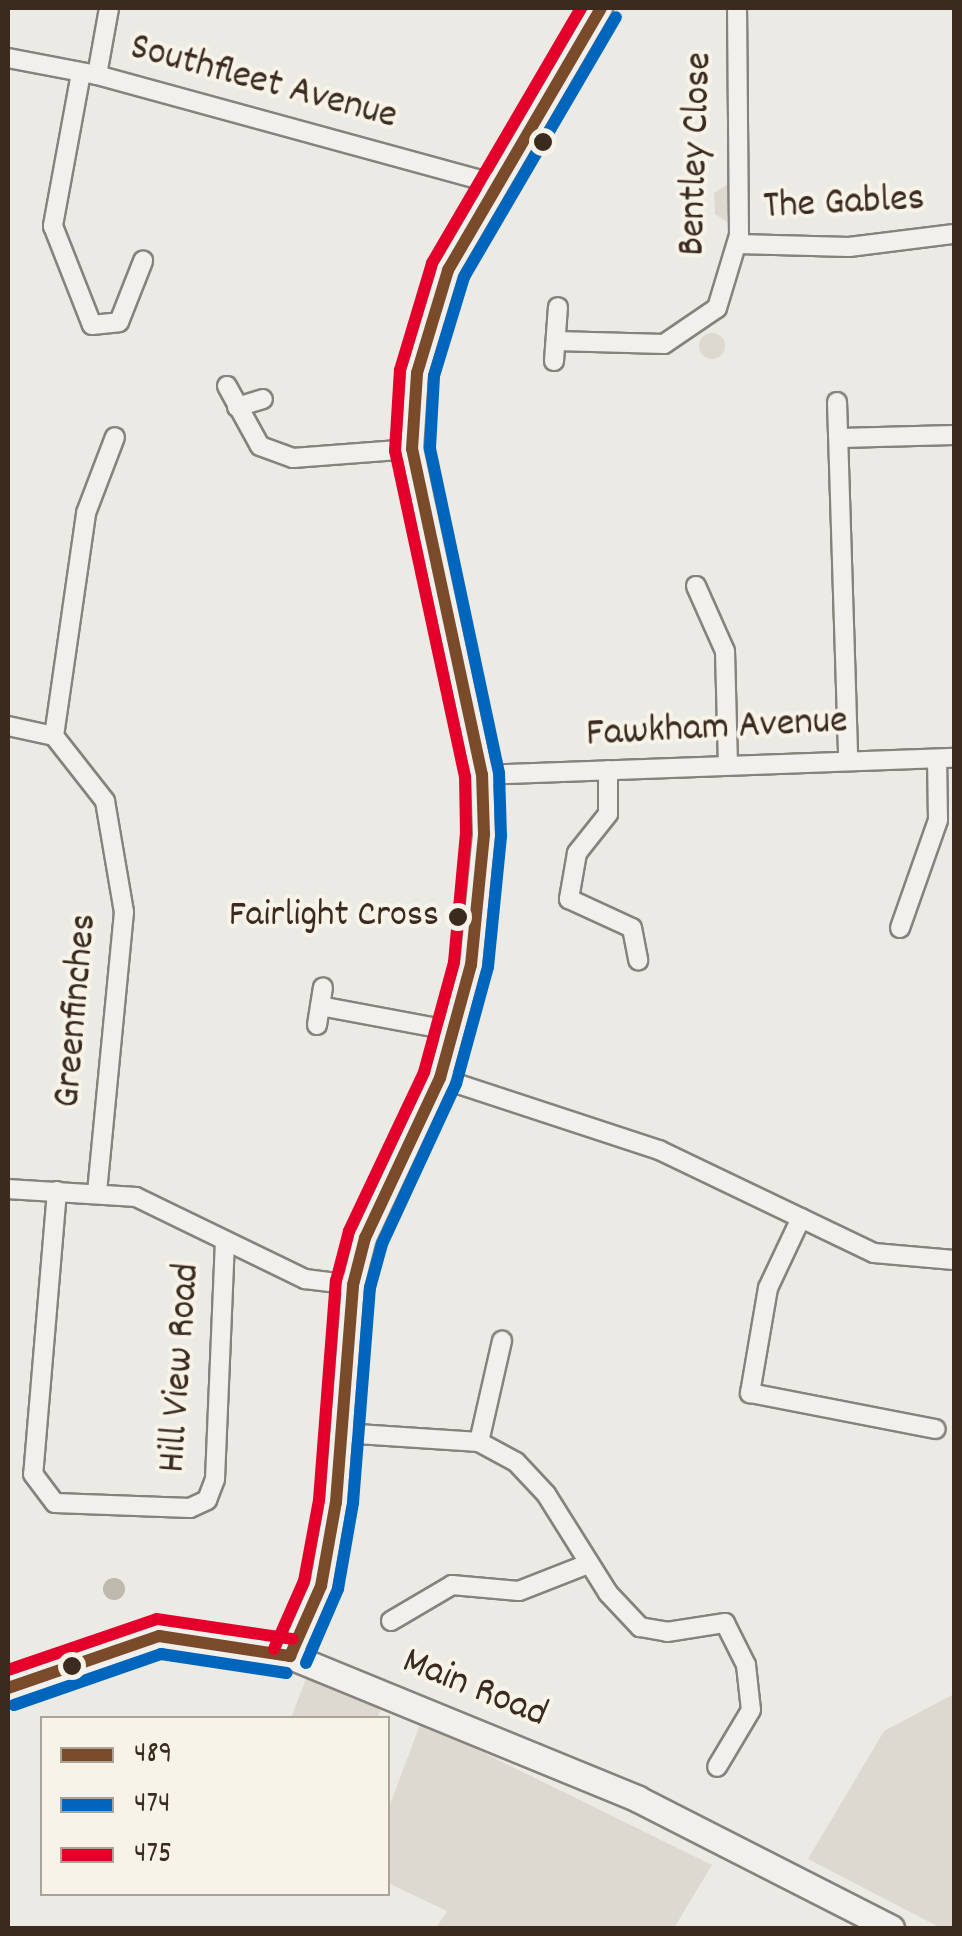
<!DOCTYPE html>
<style>
body{margin:0}
#map{position:relative;width:962px;height:1936px;overflow:hidden;background:#eceae4;font-family:Dekko,sans-serif}
div>[style]{position:absolute}
[style*='--x']{left:calc(var(--x)*1px);top:calc(var(--y)*1px);width:calc(var(--w)*1px);rotate:calc(var(--a)*1deg)}
.green>*{inset:0;background:#ddd9d0}
.round{border-radius:50%}
.water>*{inset:0;background:#beb8ad}
.roads{filter:drop-shadow(2px 0 #86827c) drop-shadow(-2px 0 #86827c) drop-shadow(0 2px #86827c) drop-shadow(0 -2px #86827c)}
.minor>*{height:18px;margin:-9px;padding:0 9px;transform-origin:9px;border-radius:9px;background:#f1f0ec}
.tertiary>*{height:22px;margin:-11px;padding:0 11px;transform-origin:11px;border-radius:11px;background:#f1f0ec}
.secondary>*{height:25px;margin:-12.5px;padding:0 12.5px;transform-origin:12.5px;border-radius:12.5px;background:#f1f0ec}
.bus-1>*{height:12px;margin:-6px;padding:0 6px;transform-origin:6px;border-radius:6px;background:#7a4b2a}
.bus-2>*{height:12px;margin:-6px;padding:0 6px;transform-origin:6px;border-radius:6px;background:#0065bd}
.bus-3>*{height:12px;margin:-6px;padding:0 6px;transform-origin:6px;border-radius:6px;background:#e4002b}
.dots>*{width:28px;height:28px;translate:-50% -50%;box-sizing:border-box;border:5px solid #f7f3e8;border-radius:50%}
span{translate:-50% -50%;white-space:nowrap;text-align:center;line-height:1.15;-webkit-text-stroke:8px #f7f3e8;paint-order:stroke}
.bus-label{font-size:38px;color:#3b2a1e}
.right{translate:-100% -50%;text-align:right}
.street-label{font-size:40px;color:#3b2a1e}
.frame{position:absolute;inset:0;border:10px solid #3b2a1e;pointer-events:none}
.legend{position:absolute;left:40px;top:1716px;width:350px;height:180px;box-sizing:border-box;background:#f7f3e8;border:2px solid #aca397;margin:0;padding:12px 18px;list-style:none;font-size:30px;color:#3b2a1e}
.legend li{display:flex;align-items:center;gap:20px;height:50px}
.legend b{width:50px;border:2px solid #aca397}
</style>
<div id="map">
<div class="green">
<div style="clip-path:polygon(728px 184px,728px 204px,727px 222px,715px 214px,714px 193px)"></div>
<div class="round" style="left:699px;top:333px;width:26px;height:26px"></div>
<div style="clip-path:polygon(307px 1676px,383px 1705px,377px 1718px,291px 1718px)"></div>
<div style="clip-path:polygon(954px 1694px,954px 1928px,941px 1928px,808px 1859px,884px 1731px)"></div>
<div style="clip-path:polygon(421px 1722px,712px 1865px,674px 1928px,436px 1928px,447px 1911px,388px 1883px,388px 1810px)"></div>
</div>
<div class="water">
<div class="round" style="left:103px;top:1578px;width:22px;height:22px"></div>
</div>
<div class="roads">
<div class="minor">
<div style="--x:8;--y:58;--w:91;--a:10.8"></div>
<div style="--x:97;--y:75;--w:416;--a:15.3"></div>
<div style="--x:81;--y:73;--w:156;--a:100.4"></div>
<div style="--x:53;--y:226;--w:106;--a:68.5"></div>
<div style="--x:92;--y:325;--w:27;--a:-6"></div>
<div style="--x:119;--y:322;--w:66;--a:-68.5"></div>
<div style="--x:97;--y:75;--w:68;--a:-79.8"></div>
<div style="--x:738;--y:244;--w:111;--a:1.5"></div>
<div style="--x:849;--y:247;--w:106;--a:-7.1"></div>
<div style="--x:556;--y:341;--w:108;--a:1.6"></div>
<div style="--x:664;--y:344;--w:64;--a:-34.2"></div>
<div style="--x:717;--y:308;--w:76;--a:-73.2"></div>
<div style="--x:739;--y:235;--w:227;--a:-90.5"></div>
<div style="--x:554;--y:361;--w:54;--a:-85.8"></div>
<div style="--x:227;--y:386;--w:68;--a:61.2"></div>
<div style="--x:260;--y:446;--w:35;--a:20"></div>
<div style="--x:293;--y:458;--w:119;--a:-4.3"></div>
<div style="--x:837;--y:402;--w:355;--a:88.2"></div>
<div style="--x:237;--y:407;--w:27;--a:-17"></div>
<div style="--x:840;--y:438;--w:114;--a:-1.5"></div>
<div style="--x:696;--y:586;--w:71;--a:66"></div>
<div style="--x:725;--y:651;--w:113;--a:88.5"></div>
<div style="--x:8;--y:726;--w:47;--a:12.3"></div>
<div style="--x:54;--y:736;--w:83;--a:51.9"></div>
<div style="--x:105;--y:801;--w:113;--a:80.3"></div>
<div style="--x:124;--y:912;--w:279;--a:95.5"></div>
<div style="--x:54;--y:736;--w:225;--a:-81.8"></div>
<div style="--x:86;--y:513;--w:81;--a:-69.1"></div>
<div style="--x:608;--y:770;--w:44;--a:90"></div>
<div style="--x:608;--y:814;--w:50;--a:128.5"></div>
<div style="--x:577;--y:853;--w:47;--a:99.9"></div>
<div style="--x:569;--y:899;--w:69;--a:24.7"></div>
<div style="--x:632;--y:928;--w:33;--a:79"></div>
<div style="--x:482;--y:775;--w:472;--a:-2.1"></div>
<div style="--x:900;--y:928;--w:114;--a:-70.6"></div>
<div style="--x:938;--y:820;--w:61;--a:-90.9"></div>
<div style="--x:320;--y:1006;--w:136;--a:10.6"></div>
<div style="--x:317;--y:1025;--w:38;--a:-81"></div>
<div style="--x:440;--y:1078;--w:231;--a:18.2"></div>
<div style="--x:659;--y:1150;--w:238;--a:25.6"></div>
<div style="--x:874;--y:1253;--w:80;--a:5"></div>
<div style="--x:8;--y:1189;--w:128;--a:3.6"></div>
<div style="--x:136;--y:1197;--w:188;--a:25.9"></div>
<div style="--x:305;--y:1279;--w:48;--a:7.1"></div>
<div style="--x:57;--y:1191;--w:284;--a:94.8"></div>
<div style="--x:33;--y:1474;--w:36;--a:53"></div>
<div style="--x:55;--y:1503;--w:135;--a:2.1"></div>
<div style="--x:190;--y:1508;--w:19;--a:-25"></div>
<div style="--x:207;--y:1500;--w:22;--a:-69"></div>
<div style="--x:215;--y:1479;--w:235;--a:-87.6"></div>
<div style="--x:801;--y:1218;--w:77;--a:115.2"></div>
<div style="--x:768;--y:1288;--w:107;--a:99.7"></div>
<div style="--x:750;--y:1393;--w:189;--a:11"></div>
<div style="--x:342;--y:1433;--w:137;--a:3.8"></div>
<div style="--x:479;--y:1442;--w:42;--a:28.4"></div>
<div style="--x:516;--y:1462;--w:44;--a:46.8"></div>
<div style="--x:546;--y:1494;--w:117;--a:57.9"></div>
<div style="--x:608;--y:1593;--w:47;--a:46.7"></div>
<div style="--x:640;--y:1627;--w:27;--a:10"></div>
<div style="--x:667;--y:1632;--w:59;--a:-8.8"></div>
<div style="--x:725;--y:1623;--w:47;--a:63.4"></div>
<div style="--x:746;--y:1665;--w:45;--a:83.7"></div>
<div style="--x:751;--y:1710;--w:66;--a:120.8"></div>
<div style="--x:479;--y:1442;--w:104;--a:-77.2"></div>
<div style="--x:391;--y:1621;--w:71;--a:-30.5"></div>
<div style="--x:452;--y:1585;--w:67;--a:5.1"></div>
<div style="--x:519;--y:1591;--w:74;--a:-21.4"></div>
</div>
<div class="tertiary">
<div style="--x:290;--y:1656;--w:77;--a:-66.1"></div>
<div style="--x:321;--y:1586;--w:85;--a:-79.9"></div>
<div style="--x:336;--y:1502;--w:218;--a:-85.5"></div>
<div style="--x:353;--y:1285;--w:49;--a:-75.7"></div>
<div style="--x:365;--y:1238;--w:177;--a:-64.9"></div>
<div style="--x:440;--y:1078;--w:117;--a:-74.7"></div>
<div style="--x:471;--y:965;--w:132;--a:-84.3"></div>
<div style="--x:484;--y:834;--w:59;--a:-91.9"></div>
<div style="--x:482;--y:775;--w:333;--a:-102.1"></div>
<div style="--x:412;--y:449;--w:76;--a:-86.2"></div>
<div style="--x:417;--y:373;--w:108;--a:-73.2"></div>
<div style="--x:448;--y:270;--w:303;--a:-59.7"></div>
</div>
<div class="secondary">
<div style="--x:8;--y:1688;--w:160;--a:-19"></div>
<div style="--x:159;--y:1636;--w:133;--a:8.7"></div>
<div style="--x:290;--y:1656;--w:376;--a:22.3"></div>
<div style="--x:638;--y:1799;--w:284;--a:27"></div>
</div>
</div>
<div class="bus-1">
<div style="--x:290;--y:1656;--w:77;--a:-66.1"></div>
<div style="--x:321;--y:1586;--w:85;--a:-79.9"></div>
<div style="--x:336;--y:1502;--w:218;--a:-85.5"></div>
<div style="--x:353;--y:1285;--w:49;--a:-75.7"></div>
<div style="--x:365;--y:1238;--w:177;--a:-64.9"></div>
<div style="--x:440;--y:1078;--w:117;--a:-74.7"></div>
<div style="--x:471;--y:965;--w:132;--a:-84.3"></div>
<div style="--x:484;--y:834;--w:59;--a:-91.9"></div>
<div style="--x:482;--y:775;--w:333;--a:-102.1"></div>
<div style="--x:412;--y:449;--w:76;--a:-86.2"></div>
<div style="--x:417;--y:373;--w:108;--a:-73.2"></div>
<div style="--x:448;--y:270;--w:303;--a:-59.7"></div>
<div style="--x:8;--y:1688;--w:160;--a:-19"></div>
<div style="--x:159;--y:1636;--w:133;--a:8.7"></div>
</div>
<div class="bus-2">
<div style="--x:306;--y:1663;--w:81;--a:-66.6"></div>
<div style="--x:338;--y:1589;--w:87;--a:-80.1"></div>
<div style="--x:353;--y:1503;--w:216;--a:-85.5"></div>
<div style="--x:370;--y:1288;--w:46;--a:-74.7"></div>
<div style="--x:382;--y:1244;--w:176;--a:-65.2"></div>
<div style="--x:456;--y:1084;--w:121;--a:-74.7"></div>
<div style="--x:488;--y:967;--w:132;--a:-84.3"></div>
<div style="--x:501;--y:836;--w:63;--a:-91.8"></div>
<div style="--x:499;--y:773;--w:332;--a:-102"></div>
<div style="--x:430;--y:448;--w:72;--a:-86.8"></div>
<div style="--x:434;--y:376;--w:103;--a:-73.1"></div>
<div style="--x:464;--y:277;--w:301;--a:-59.7"></div>
<div style="--x:14;--y:1705;--w:156;--a:-19.1"></div>
<div style="--x:161;--y:1654;--w:127;--a:8.6"></div>
</div>
<div class="bus-3">
<div style="--x:274;--y:1649;--w:74;--a:-66.2"></div>
<div style="--x:304;--y:1581;--w:82;--a:-79.5"></div>
<div style="--x:319;--y:1500;--w:220;--a:-85.6"></div>
<div style="--x:336;--y:1281;--w:52;--a:-75.4"></div>
<div style="--x:349;--y:1231;--w:176;--a:-64.7"></div>
<div style="--x:424;--y:1072;--w:114;--a:-74.7"></div>
<div style="--x:454;--y:962;--w:130;--a:-84.7"></div>
<div style="--x:466;--y:833;--w:56;--a:-91"></div>
<div style="--x:465;--y:777;--w:333;--a:-102.1"></div>
<div style="--x:395;--y:451;--w:81;--a:-86.5"></div>
<div style="--x:400;--y:370;--w:112;--a:-73.3"></div>
<div style="--x:432;--y:263;--w:295;--a:-59.7"></div>
<div style="--x:8;--y:1670;--w:157;--a:-18.9"></div>
<div style="--x:157;--y:1619;--w:137;--a:8.4"></div>
</div>
<div class="dots">
<div style="left:543px;top:142px;background:#3b2a1e"></div>
<div style="left:458px;top:917px;background:#3b2a1e"></div>
<div style="left:72px;top:1666px;background:#3b2a1e"></div>
</div>
<div class="bus-label">
<span class="right" style="left:439px;top:917px">Fairlight Cross</span>
</div>
<div class="street-label">
<span style="left:263px;top:84px;rotate:15deg">Southfleet Avenue</span>
<span style="left:698px;top:154px;rotate:-88deg">Bentley Close</span>
<span style="left:844px;top:205px;rotate:-3deg">The Gables</span>
<span style="left:717px;top:730px;rotate:-3deg">Fawkham Avenue</span>
<span style="left:78px;top:1011px;rotate:-85deg">Greenfinches</span>
<span style="left:182px;top:1368px;rotate:-86deg">Hill View Road</span>
<span style="left:474px;top:1690px;rotate:22deg">Main Road</span>
</div>
<div class="frame"></div>
<ul class="legend">
<li><b style="height:12px;background:#7a4b2a"></b>489</li>
<li><b style="height:12px;background:#0065bd"></b>474</li>
<li><b style="height:12px;background:#e4002b"></b>475</li>
</ul>
</div>
